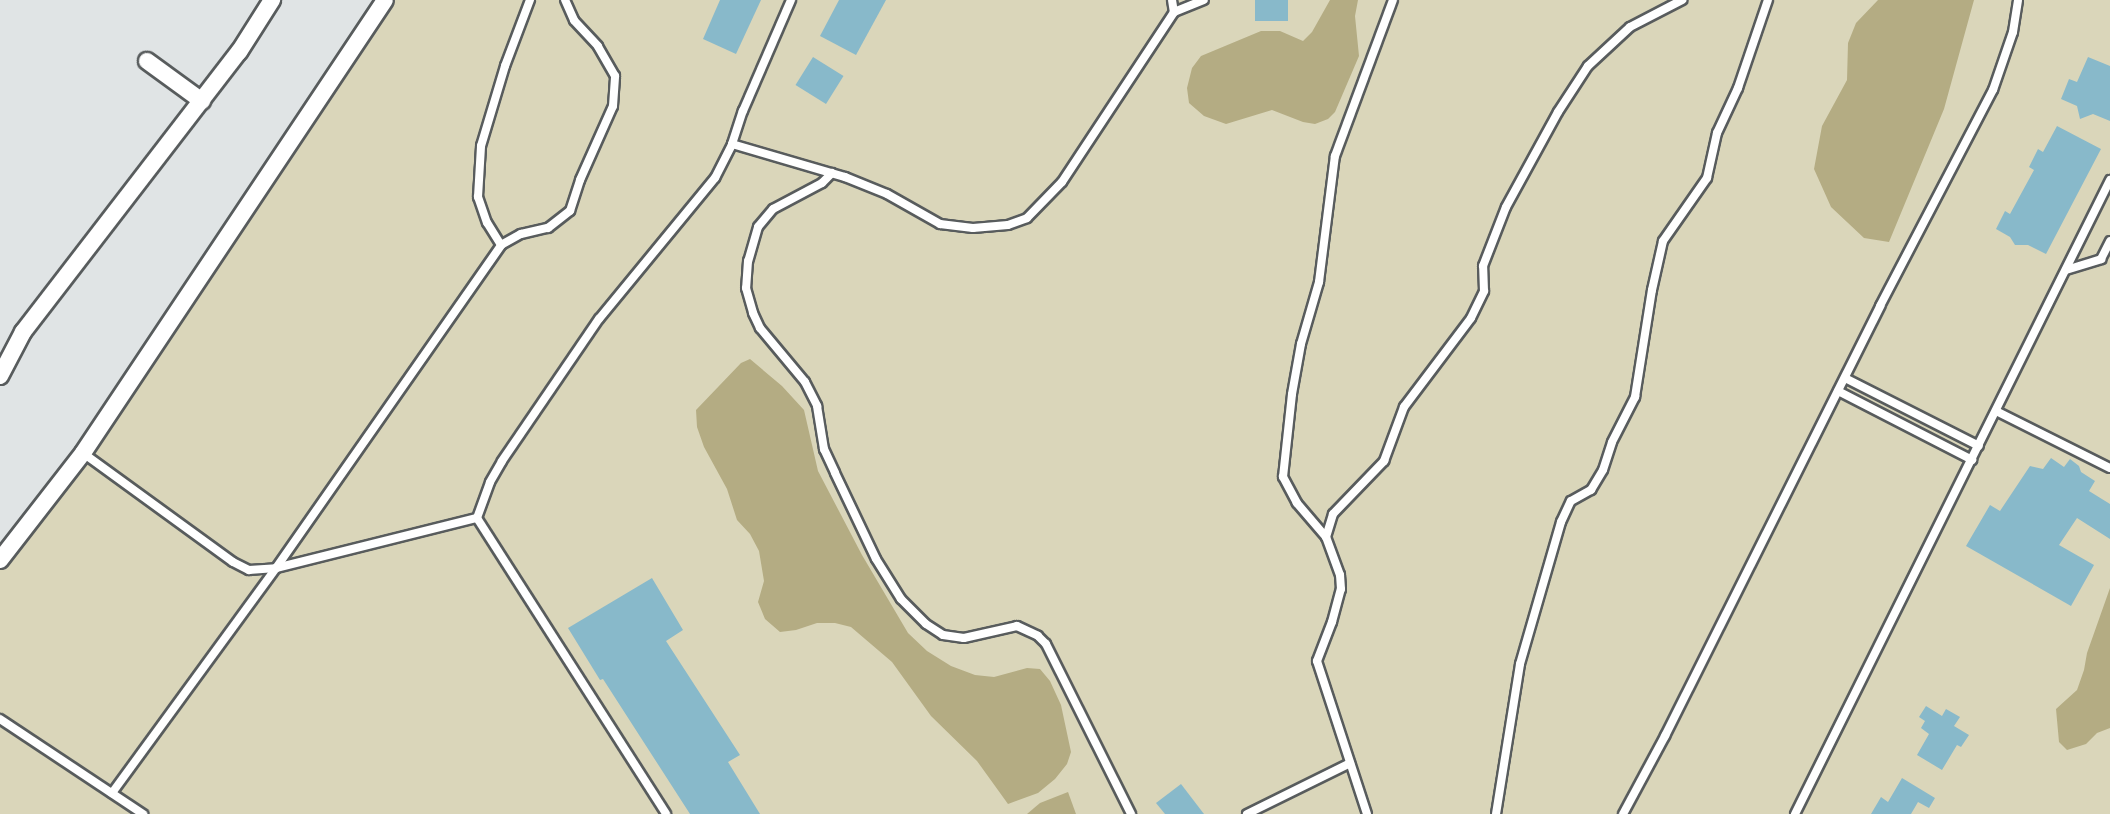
<!DOCTYPE html>
<style>
body{margin:0}
#map{position:relative;width:2110px;height:814px;overflow:hidden;background:#e0e4e5;font-family:Lora,serif}
div>[style]{position:absolute}
[style*='--x']{left:calc(var(--x)*1px);top:calc(var(--y)*1px);width:calc(var(--w)*1px);rotate:calc(var(--a)*1deg)}
.green>*{inset:0;background:#dad6ba}
.water>*{inset:0;background:#b4ac83}
.building>*{inset:0;background:#88b9ca;transform-origin:0 0}
.roads{filter:drop-shadow(2px 0 #585c5d) drop-shadow(-2px 0 #585c5d) drop-shadow(0 2px #585c5d) drop-shadow(0 -2px #585c5d)}
.service>*{height:8px;margin:-4px;padding:0 4px;transform-origin:4px;border-radius:4px;background:#fff}
.minor>*{height:16px;margin:-8px;padding:0 8px;transform-origin:8px;border-radius:8px;background:#fff}
span{translate:-50% -50%;white-space:nowrap;text-align:center;line-height:1.15;-webkit-text-stroke:6px #e0e4e5;paint-order:stroke}
</style>
<div id="map">
<div class="green">
<div style="clip-path:polygon(391px 0,2110px 0,2110px 814px,0 814px,0 569px,84px 461px)"></div>
</div>
<div class="water">
<div style="clip-path:polygon(1330px 0,1358px 0,1355px 16px,1359px 56px,1335px 112px,1328px 119px,1315px 124px,1303px 122px,1272px 110px,1226px 124px,1204px 116px,1189px 103px,1187px 88px,1192px 68px,1201px 56px,1261px 31px,1280px 31px,1303px 41px,1312px 32px)"></div>
<div style="clip-path:polygon(1878px 0,1974px 0,1944px 109px,1889px 242px,1864px 238px,1831px 207px,1814px 169px,1822px 126px,1847px 80px,1848px 43px,1856px 23px)"></div>
<div style="clip-path:polygon(750px 359px,782px 386px,804px 410px,818px 471px,862px 555px,908px 633px,927px 651px,951px 666px,975px 675px,994px 677px,1027px 668px,1040px 669px,1050px 681px,1061px 705px,1071px 752px,1067px 764px,1055px 779px,1038px 793px,1008px 804px,977px 761px,931px 716px,892px 662px,851px 627px,835px 623px,817px 623px,796px 630px,780px 632px,765px 619px,758px 602px,764px 581px,759px 551px,750px 534px,737px 520px,727px 489px,704px 447px,697px 427px,696px 410px,741px 363px)"></div>
<div style="clip-path:polygon(2110px 588px,2110px 728px,2097px 733px,2086px 744px,2067px 750px,2059px 742px,2056px 709px,2077px 690px,2084px 670px,2087px 653px)"></div>
<div style="clip-path:polygon(1068px 792px,1076px 814px,1027px 814px,1040px 803px)"></div>
</div>
<div class="building">
<div style="clip-path:polygon(720px 0,761px 0,736px 54px,703px 39px)"></div>
<div style="clip-path:polygon(839px 0,886px 0,856px 55px,820px 36px)"></div>
<div style="left:1255px;top:0;width:33px;height:21px"></div>
<div style="left:813px;top:57px;width:36px;height:33px;rotate:32deg"></div>
<div style="clip-path:polygon(2088px 57px,2110px 66px,2110px 121px,2093px 114px,2080px 119px,2077px 106px,2061px 99px,2069px 79px,2077px 82px)"></div>
<div style="clip-path:polygon(2057px 126px,2101px 149px,2046px 254px,2028px 245px,2015px 245px,2010px 237px,1996px 229px,2005px 211px,2010px 214px,2034px 170px,2029px 167px,2038px 149px,2043px 152px)"></div>
<div style="clip-path:polygon(2051px 458px,2064px 467px,2070px 459px,2079px 466px,2081px 472px,2095px 481px,2089px 491px,2110px 504px,2110px 539px,2077px 518px,2059px 545px,2094px 565px,2071px 606px,1966px 546px,1990px 505px,2000px 511px,2030px 466px,2043px 469px)"></div>
<div style="clip-path:polygon(652px 578px,683px 630px,666px 641px,740px 755px,728px 762px,760px 814px,690px 814px,603px 679px,600px 680px,568px 628px)"></div>
<div style="clip-path:polygon(1926px 706px,1942px 716px,1946px 709px,1960px 717px,1954px 726px,1969px 735px,1961px 747px,1957px 745px,1942px 770px,1917px 755px,1929px 734px,1921px 728px,1925px 721px,1919px 717px)"></div>
<div style="clip-path:polygon(1902px 778px,1935px 798px,1929px 808px,1918px 802px,1911px 814px,1871px 814px,1881px 797px,1888px 802px)"></div>
<div style="clip-path:polygon(1181px 784px,1204px 814px,1165px 814px,1156px 803px)"></div>
</div>
<div class="roads">
<div class="service">
<div style="--x:1172;--y:0;--w:12;--a:81"></div>
<div style="--x:732;--y:144;--w:118;--a:16.3"></div>
<div style="--x:845;--y:177;--w:45;--a:22"></div>
<div style="--x:887;--y:194;--w:61;--a:29.5"></div>
<div style="--x:940;--y:224;--w:33;--a:7"></div>
<div style="--x:973;--y:228;--w:35;--a:-5"></div>
<div style="--x:1008;--y:225;--w:20;--a:-20"></div>
<div style="--x:1027;--y:218;--w:50;--a:-45.8"></div>
<div style="--x:1062;--y:182;--w:204;--a:-56.6"></div>
<div style="--x:1174;--y:12;--w:32;--a:-22"></div>
<div style="--x:832;--y:173;--w:14;--a:135"></div>
<div style="--x:822;--y:183;--w:55;--a:152"></div>
<div style="--x:773;--y:209;--w:23;--a:130"></div>
<div style="--x:758;--y:227;--w:35;--a:106"></div>
<div style="--x:748;--y:261;--w:27;--a:94"></div>
<div style="--x:746;--y:288;--w:26;--a:74"></div>
<div style="--x:753;--y:313;--w:17;--a:65"></div>
<div style="--x:760;--y:328;--w:70;--a:50.2"></div>
<div style="--x:805;--y:382;--w:27;--a:63"></div>
<div style="--x:817;--y:406;--w:44;--a:80.8"></div>
<div style="--x:824;--y:449;--w:26;--a:65"></div>
<div style="--x:835;--y:473;--w:95;--a:64.5"></div>
<div style="--x:876;--y:559;--w:47;--a:58"></div>
<div style="--x:901;--y:599;--w:35;--a:45"></div>
<div style="--x:926;--y:624;--w:20;--a:33"></div>
<div style="--x:943;--y:635;--w:21;--a:8"></div>
<div style="--x:964;--y:638;--w:54;--a:-12.8"></div>
<div style="--x:1017;--y:626;--w:23;--a:25"></div>
<div style="--x:1038;--y:636;--w:11;--a:45"></div>
<div style="--x:1046;--y:644;--w:190;--a:63.4"></div>
<div style="--x:501;--y:245;--w:26;--a:-122"></div>
<div style="--x:487;--y:223;--w:28;--a:-109"></div>
<div style="--x:478;--y:197;--w:51;--a:-86.6"></div>
<div style="--x:481;--y:146;--w:84;--a:-73.3"></div>
<div style="--x:505;--y:66;--w:71;--a:-69.3"></div>
<div style="--x:2066;--y:270;--w:37;--a:-17"></div>
<div style="--x:2101;--y:259;--w:20;--a:-63"></div>
<div style="--x:1845;--y:378;--w:150;--a:26.9"></div>
<div style="--x:1838;--y:391;--w:151;--a:27.2"></div>
<div style="--x:1996;--y:411;--w:127;--a:26.6"></div>
<div style="--x:83;--y:453;--w:185;--a:36"></div>
<div style="--x:233;--y:562;--w:18;--a:27"></div>
<div style="--x:249;--y:570;--w:27;--a:-4"></div>
<div style="--x:276;--y:568;--w:207;--a:-14"></div>
<div style="--x:477;--y:518;--w:38;--a:-70"></div>
<div style="--x:490;--y:482;--w:24;--a:-60"></div>
<div style="--x:502;--y:461;--w:172;--a:-55.7"></div>
<div style="--x:599;--y:319;--w:183;--a:-50.6"></div>
<div style="--x:715;--y:178;--w:38;--a:-63"></div>
<div style="--x:732;--y:144;--w:35;--a:-72"></div>
<div style="--x:743;--y:111;--w:121;--a:-66.6"></div>
<div style="--x:477;--y:518;--w:351;--a:57.4"></div>
<div style="--x:1326;--y:537;--w:45;--a:-130.5"></div>
<div style="--x:1297;--y:503;--w:30;--a:-118"></div>
<div style="--x:1283;--y:477;--w:83;--a:-83.8"></div>
<div style="--x:1292;--y:394;--w:51;--a:-79.8"></div>
<div style="--x:1301;--y:344;--w:65;--a:-73.8"></div>
<div style="--x:1319;--y:282;--w:127;--a:-82.8"></div>
<div style="--x:1335;--y:156;--w:166;--a:-69.6"></div>
<div style="--x:0;--y:719;--w:172;--a:33.6"></div>
<div style="--x:112;--y:793;--w:278;--a:-53.9"></div>
<div style="--x:276;--y:568;--w:394;--a:-55.1"></div>
<div style="--x:501;--y:245;--w:23;--a:-29"></div>
<div style="--x:521;--y:234;--w:28;--a:-13"></div>
<div style="--x:548;--y:228;--w:28;--a:-38"></div>
<div style="--x:570;--y:211;--w:33;--a:-72"></div>
<div style="--x:580;--y:180;--w:81;--a:-66"></div>
<div style="--x:613;--y:106;--w:30;--a:-86"></div>
<div style="--x:615;--y:76;--w:34;--a:-120"></div>
<div style="--x:598;--y:46;--w:35;--a:-133"></div>
<div style="--x:574;--y:20;--w:22;--a:-114"></div>
<div style="--x:1247;--y:814;--w:115;--a:-26.3"></div>
<div style="--x:1367;--y:814;--w:161;--a:-108.1"></div>
<div style="--x:1317;--y:661;--w:42;--a:-69"></div>
<div style="--x:1332;--y:622;--w:34;--a:-75"></div>
<div style="--x:1341;--y:589;--w:14;--a:-94"></div>
<div style="--x:1340;--y:575;--w:40;--a:-110.2"></div>
<div style="--x:1326;--y:537;--w:24;--a:-73"></div>
<div style="--x:1333;--y:514;--w:74;--a:-46.1"></div>
<div style="--x:1384;--y:461;--w:58;--a:-69.7"></div>
<div style="--x:1404;--y:407;--w:111;--a:-53"></div>
<div style="--x:1471;--y:318;--w:30;--a:-64"></div>
<div style="--x:1484;--y:291;--w:25;--a:-92"></div>
<div style="--x:1483;--y:266;--w:63;--a:-68.7"></div>
<div style="--x:1506;--y:207;--w:108;--a:-61.3"></div>
<div style="--x:1558;--y:112;--w:55;--a:-56.9"></div>
<div style="--x:1588;--y:66;--w:57;--a:-42.9"></div>
<div style="--x:1630;--y:27;--w:59;--a:-27.4"></div>
<div style="--x:1496;--y:814;--w:152;--a:-80.9"></div>
<div style="--x:1520;--y:664;--w:148;--a:-73.9"></div>
<div style="--x:1561;--y:522;--w:23;--a:-65"></div>
<div style="--x:1571;--y:501;--w:23;--a:-29"></div>
<div style="--x:1591;--y:490;--w:23;--a:-59"></div>
<div style="--x:1603;--y:470;--w:29;--a:-72"></div>
<div style="--x:1612;--y:442;--w:51;--a:-62.9"></div>
<div style="--x:1635;--y:397;--w:108;--a:-81"></div>
<div style="--x:1652;--y:290;--w:50;--a:-77.3"></div>
<div style="--x:1663;--y:241;--w:77;--a:-55.1"></div>
<div style="--x:1707;--y:178;--w:46;--a:-77.5"></div>
<div style="--x:1717;--y:133;--w:50;--a:-65"></div>
<div style="--x:1738;--y:88;--w:93;--a:-71.2"></div>
<div style="--x:1623;--y:814;--w:89;--a:-61.7"></div>
<div style="--x:1665;--y:736;--w:481;--a:-63.4"></div>
<div style="--x:1880;--y:306;--w:244;--a:-62.4"></div>
<div style="--x:1993;--y:90;--w:61;--a:-71"></div>
<div style="--x:2013;--y:32;--w:32;--a:-81"></div>
<div style="--x:1795;--y:814;--w:708;--a:-63.58"></div>
</div>
<div class="minor">
<div style="--x:147;--y:61;--w:68;--a:36"></div>
<div style="--x:0;--y:376;--w:50;--a:-62.4"></div>
<div style="--x:23;--y:332;--w:354;--a:-52.4"></div>
<div style="--x:239;--y:52;--w:62;--a:-57.6"></div>
<div style="--x:0;--y:560;--w:135;--a:-52.2"></div>
<div style="--x:83;--y:453;--w:544;--a:-56.31"></div>
</div>
</div>
</div>
